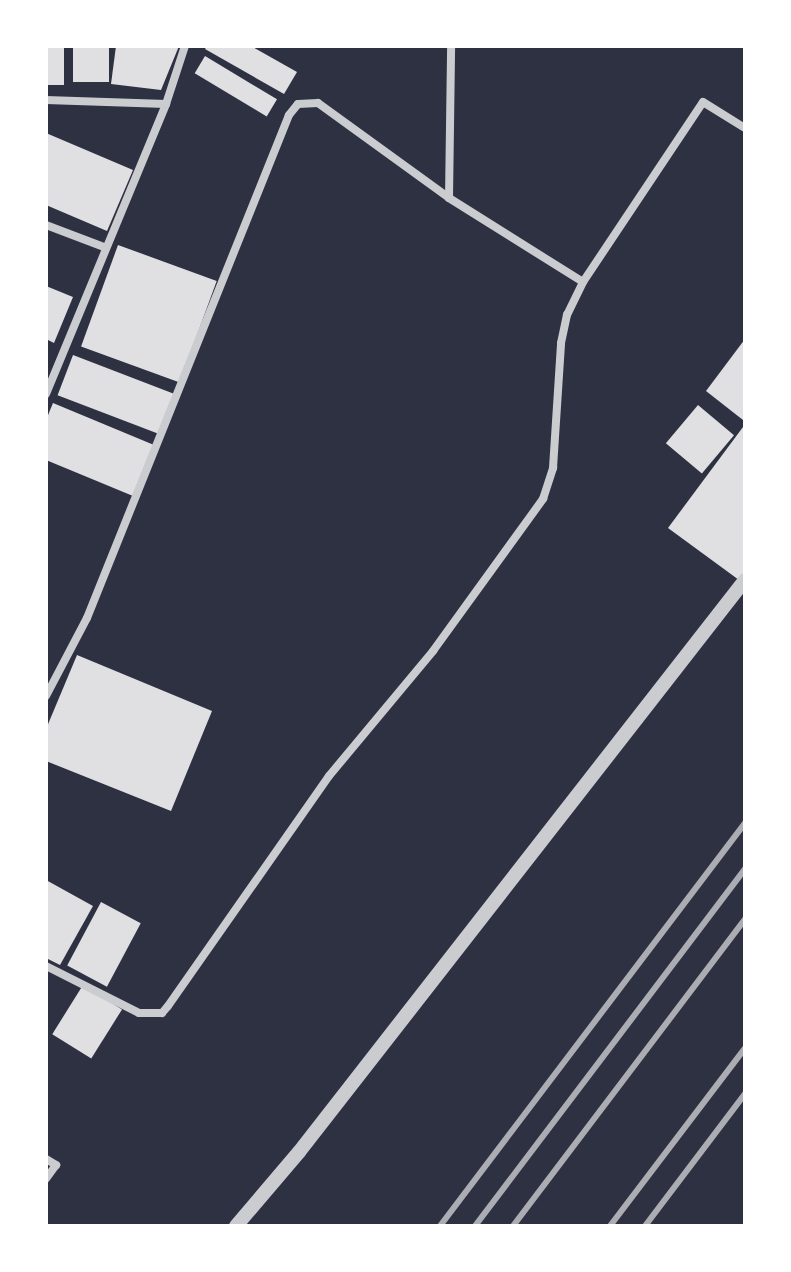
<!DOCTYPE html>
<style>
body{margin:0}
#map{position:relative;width:791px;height:1272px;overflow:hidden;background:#2d3142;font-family:"Open Sans",sans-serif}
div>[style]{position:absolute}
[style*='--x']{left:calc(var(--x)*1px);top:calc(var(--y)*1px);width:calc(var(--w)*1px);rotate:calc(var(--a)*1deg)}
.building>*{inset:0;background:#e0e0e3;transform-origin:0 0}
.minor>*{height:8px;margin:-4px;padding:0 4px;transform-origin:4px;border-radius:4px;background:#caccd0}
.tertiary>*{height:14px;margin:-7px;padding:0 7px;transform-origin:7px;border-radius:7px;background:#caccd0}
.rail>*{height:6px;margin:-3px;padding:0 3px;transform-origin:3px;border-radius:3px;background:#abadb3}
span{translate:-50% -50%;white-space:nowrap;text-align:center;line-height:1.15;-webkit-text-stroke:6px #fff;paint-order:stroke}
.frame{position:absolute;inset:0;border:48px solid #fff;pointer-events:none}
</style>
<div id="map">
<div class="building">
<div style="left:46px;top:46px;width:18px;height:39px"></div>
<div style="left:73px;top:46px;width:36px;height:36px"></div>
<div style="clip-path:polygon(116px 46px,179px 46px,161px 90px,111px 84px)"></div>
<div style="clip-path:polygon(207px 46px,251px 46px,297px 72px,284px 94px,205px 49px)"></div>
<div style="left:205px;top:56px;width:84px;height:20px;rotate:31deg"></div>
<div style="clip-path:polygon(46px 133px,133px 170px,107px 231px,46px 205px)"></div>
<div style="left:118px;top:245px;width:105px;height:108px;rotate:20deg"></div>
<div style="clip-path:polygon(46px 286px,73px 297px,54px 343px,46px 339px)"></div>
<div style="clip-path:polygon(745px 339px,745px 418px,743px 420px,706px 391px)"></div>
<div style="left:73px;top:355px;width:108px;height:43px;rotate:21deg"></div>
<div style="clip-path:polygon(53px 403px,154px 445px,133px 496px,46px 460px,46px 420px)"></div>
<div style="left:698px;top:405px;width:47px;height:50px;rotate:40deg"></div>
<div style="clip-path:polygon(743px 427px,745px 572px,739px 580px,668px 528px)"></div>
<div style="clip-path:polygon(77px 655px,212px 711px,171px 811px,46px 761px,46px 729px)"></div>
<div style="clip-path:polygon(46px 880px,93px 906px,60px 965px,46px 958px)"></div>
<div style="left:101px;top:902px;width:45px;height:72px;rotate:28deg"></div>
<div style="left:83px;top:985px;width:46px;height:58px;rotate:32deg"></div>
</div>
<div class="minor">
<div style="--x:46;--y:100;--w:120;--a:1.9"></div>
<div style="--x:449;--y:198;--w:152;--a:-89.2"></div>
<div style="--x:46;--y:225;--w:62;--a:20.8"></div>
<div style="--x:46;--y:394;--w:314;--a:-67.5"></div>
<div style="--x:166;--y:104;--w:61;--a:-71.9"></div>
<div style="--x:46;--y:696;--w:88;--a:-62.3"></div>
<div style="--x:87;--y:618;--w:542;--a:-68.12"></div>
<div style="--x:289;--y:115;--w:14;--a:-51"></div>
<div style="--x:298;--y:104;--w:20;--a:-3"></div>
<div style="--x:318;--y:103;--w:162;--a:35.9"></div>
<div style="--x:449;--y:198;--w:158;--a:32.1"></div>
<div style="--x:583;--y:282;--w:216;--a:-56.3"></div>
<div style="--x:703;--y:102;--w:49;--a:31.8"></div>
<div style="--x:46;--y:966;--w:104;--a:26.8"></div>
<div style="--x:139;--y:1013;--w:23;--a:0"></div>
<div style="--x:162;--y:1013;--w:9;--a:-49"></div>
<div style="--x:168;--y:1006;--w:281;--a:-55"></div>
<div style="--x:329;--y:776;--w:163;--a:-50.2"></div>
<div style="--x:433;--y:651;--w:188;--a:-54.1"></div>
<div style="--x:543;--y:499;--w:33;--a:-72"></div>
<div style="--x:553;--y:468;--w:125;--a:-86.3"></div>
<div style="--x:561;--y:343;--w:29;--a:-78"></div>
<div style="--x:567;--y:315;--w:37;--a:-64"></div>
<div style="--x:46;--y:1159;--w:12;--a:31"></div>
<div style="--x:56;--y:1165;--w:17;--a:126"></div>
</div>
<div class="tertiary">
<div style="--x:236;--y:1226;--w:97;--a:-49.6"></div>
<div style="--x:299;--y:1152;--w:725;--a:-52.06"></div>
</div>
<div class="rail">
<div style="--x:440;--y:1226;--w:505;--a:-52.88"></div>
<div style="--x:475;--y:1226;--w:448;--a:-52.9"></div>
<div style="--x:513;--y:1226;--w:385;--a:-52.9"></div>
<div style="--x:610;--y:1226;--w:223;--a:-52.8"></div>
<div style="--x:645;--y:1226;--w:166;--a:-52.9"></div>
</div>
<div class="frame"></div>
</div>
